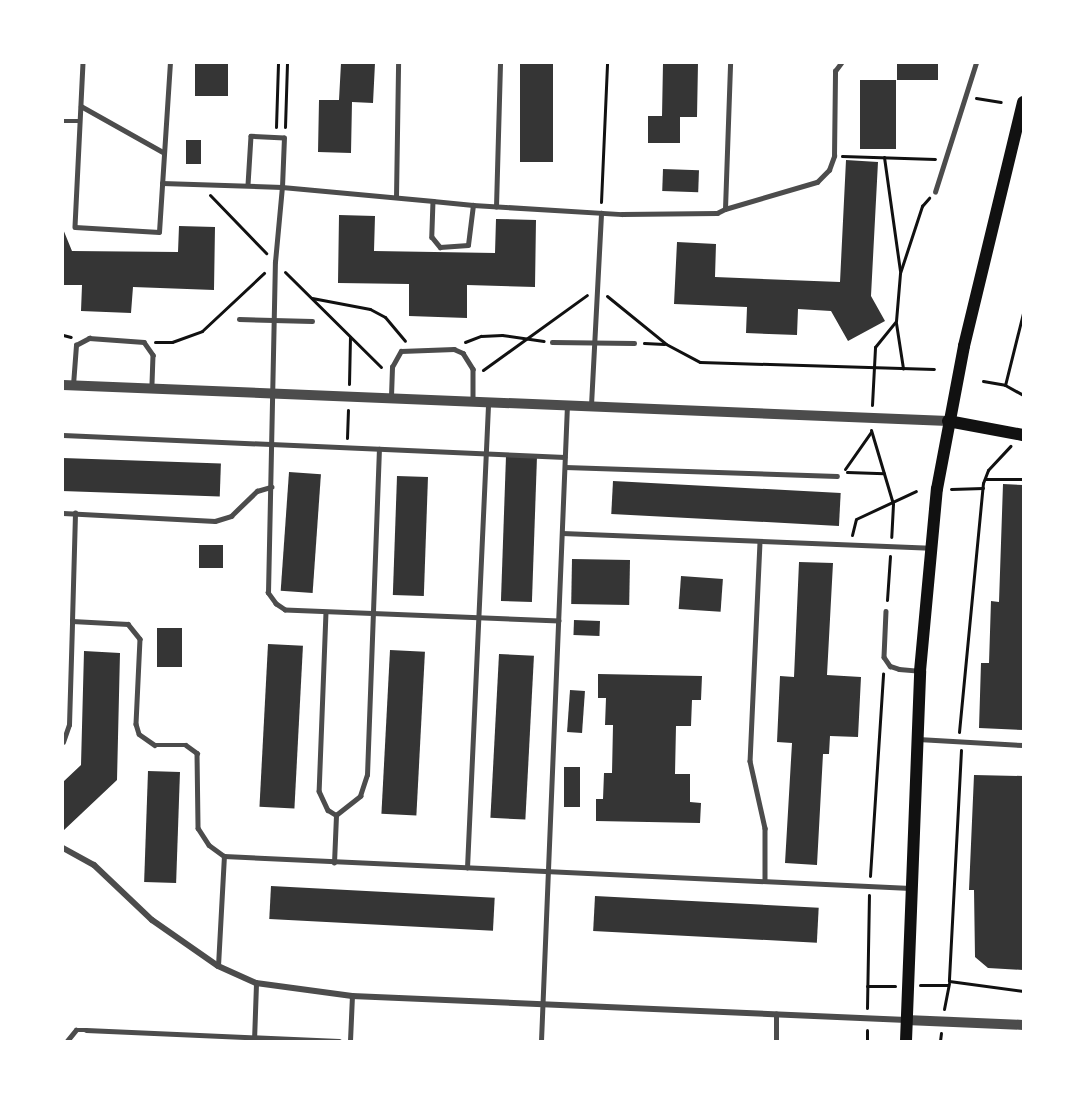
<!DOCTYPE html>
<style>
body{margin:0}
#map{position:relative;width:1086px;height:1104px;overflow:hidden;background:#fff;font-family:"Work Sans",sans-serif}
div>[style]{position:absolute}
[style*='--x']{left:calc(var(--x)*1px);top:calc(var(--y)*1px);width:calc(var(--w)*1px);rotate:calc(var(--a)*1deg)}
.building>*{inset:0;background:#353535;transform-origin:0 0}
.path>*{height:3px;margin:-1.5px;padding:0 1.5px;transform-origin:1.5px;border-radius:1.5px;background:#111}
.service>*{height:4.5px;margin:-2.25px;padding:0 2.25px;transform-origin:2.25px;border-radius:2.25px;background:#4c4c4c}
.minor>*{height:6px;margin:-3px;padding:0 3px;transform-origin:3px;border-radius:3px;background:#4c4c4c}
.tertiary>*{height:10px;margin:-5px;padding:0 5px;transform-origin:5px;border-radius:5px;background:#4c4c4c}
.secondary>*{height:12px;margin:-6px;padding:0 6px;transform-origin:6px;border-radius:6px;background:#111}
span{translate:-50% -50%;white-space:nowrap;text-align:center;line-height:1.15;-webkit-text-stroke:4.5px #fff;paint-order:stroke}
.frame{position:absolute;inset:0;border:64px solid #fff;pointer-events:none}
</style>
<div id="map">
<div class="building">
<div style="left:195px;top:63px;width:33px;height:33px"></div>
<div style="clip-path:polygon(341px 63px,375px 63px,373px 103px,352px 102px,351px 153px,318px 152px,319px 100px,339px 100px)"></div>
<div style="left:520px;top:63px;width:33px;height:99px"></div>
<div style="clip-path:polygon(663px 63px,698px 63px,697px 117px,680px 117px,680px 143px,648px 143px,648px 116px,662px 116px)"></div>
<div style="left:897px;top:63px;width:41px;height:17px"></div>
<div style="left:860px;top:80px;width:36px;height:69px"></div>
<div style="left:186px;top:140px;width:15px;height:24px"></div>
<div style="clip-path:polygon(846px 160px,878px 162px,871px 296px,885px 321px,848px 341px,831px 311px,798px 309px,797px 335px,746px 333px,747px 307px,674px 304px,677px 242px,716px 244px,715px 277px,840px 282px)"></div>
<div style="left:663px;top:169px;width:36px;height:22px;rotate:2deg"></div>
<div style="clip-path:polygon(339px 215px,375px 216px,374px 251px,495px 253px,496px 219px,536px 220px,535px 287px,467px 285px,467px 318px,409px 316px,409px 284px,338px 283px)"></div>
<div style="clip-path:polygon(179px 226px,215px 227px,214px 290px,133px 287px,131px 313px,81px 311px,82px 285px,63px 285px,63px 229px,72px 251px,178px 252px)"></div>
<div style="left:506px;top:456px;width:31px;height:145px;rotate:2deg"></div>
<div style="left:63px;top:458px;width:158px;height:33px;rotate:2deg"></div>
<div style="left:289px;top:472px;width:32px;height:119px;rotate:4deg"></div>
<div style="left:397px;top:476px;width:31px;height:119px;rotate:2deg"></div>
<div style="left:613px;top:481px;width:228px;height:33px;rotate:3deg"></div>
<div style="clip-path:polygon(1003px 484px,1023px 485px,1023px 730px,979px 728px,981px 663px,989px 663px,991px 601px,999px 602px)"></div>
<div style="left:199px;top:545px;width:24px;height:23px"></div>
<div style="left:572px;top:559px;width:58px;height:45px;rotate:1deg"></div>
<div style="clip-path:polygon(799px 562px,833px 563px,827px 675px,861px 677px,858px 737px,830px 736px,829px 754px,823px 754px,817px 865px,785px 863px,792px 743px,777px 742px,780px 676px,794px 677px)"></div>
<div style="left:681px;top:576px;width:42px;height:33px;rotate:4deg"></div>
<div style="left:574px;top:620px;width:26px;height:15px;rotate:2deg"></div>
<div style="left:157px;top:628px;width:25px;height:39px"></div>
<div style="left:268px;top:644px;width:35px;height:163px;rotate:3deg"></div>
<div style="left:390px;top:650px;width:35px;height:164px;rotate:3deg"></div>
<div style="clip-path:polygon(84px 651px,120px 653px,117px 780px,63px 831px,63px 782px,81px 765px)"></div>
<div style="left:499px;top:654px;width:35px;height:164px;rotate:3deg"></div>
<div style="clip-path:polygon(598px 674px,702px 676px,701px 700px,692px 700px,691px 726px,676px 726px,675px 774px,690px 774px,690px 802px,701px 803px,700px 823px,596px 821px,596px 799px,603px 799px,604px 773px,612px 773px,613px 725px,605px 725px,606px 698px,598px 698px)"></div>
<div style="left:570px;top:690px;width:15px;height:42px;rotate:4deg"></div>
<div style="left:564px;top:767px;width:16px;height:40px"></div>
<div style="left:148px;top:771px;width:32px;height:111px;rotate:2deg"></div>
<div style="clip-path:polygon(974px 775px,1023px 776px,1023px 970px,988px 968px,975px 957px,974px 890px,969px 890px)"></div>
<div style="left:271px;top:886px;width:224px;height:33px;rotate:3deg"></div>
<div style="left:595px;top:896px;width:224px;height:35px;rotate:3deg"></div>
</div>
<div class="path">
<div style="--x:976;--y:98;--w:25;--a:9"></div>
<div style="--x:276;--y:127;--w:64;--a:-88.2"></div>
<div style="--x:285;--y:127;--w:64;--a:-88.2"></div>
<div style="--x:842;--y:156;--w:93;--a:1.8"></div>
<div style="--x:884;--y:157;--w:115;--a:82"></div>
<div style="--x:210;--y:195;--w:81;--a:46"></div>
<div style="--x:601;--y:202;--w:139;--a:-87.5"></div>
<div style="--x:285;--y:272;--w:135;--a:44.7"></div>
<div style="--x:607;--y:296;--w:76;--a:39.1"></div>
<div style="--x:666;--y:344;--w:38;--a:28"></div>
<div style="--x:700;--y:362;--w:234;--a:1.7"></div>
<div style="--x:312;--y:298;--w:59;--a:10.7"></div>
<div style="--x:370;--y:309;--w:17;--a:28"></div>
<div style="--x:385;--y:317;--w:31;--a:50"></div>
<div style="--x:1023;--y:313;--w:74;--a:104"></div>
<div style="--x:1005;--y:385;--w:21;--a:29"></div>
<div style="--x:896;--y:323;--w:46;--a:81.2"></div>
<div style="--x:63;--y:335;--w:8;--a:14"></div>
<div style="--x:155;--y:342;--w:17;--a:0"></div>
<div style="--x:172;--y:342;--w:32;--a:-20"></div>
<div style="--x:202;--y:331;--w:85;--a:-43.1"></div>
<div style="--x:465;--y:342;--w:17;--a:-21"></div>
<div style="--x:481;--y:336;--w:21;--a:-3"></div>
<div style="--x:502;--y:335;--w:42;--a:8.1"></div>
<div style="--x:644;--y:343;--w:20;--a:3"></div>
<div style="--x:483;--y:370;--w:128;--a:-35.8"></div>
<div style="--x:983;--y:381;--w:22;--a:10"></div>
<div style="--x:349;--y:384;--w:47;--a:-88.8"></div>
<div style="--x:872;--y:405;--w:58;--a:-87"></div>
<div style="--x:875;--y:347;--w:33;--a:-51"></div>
<div style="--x:896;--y:321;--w:48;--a:-85.2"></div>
<div style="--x:900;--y:273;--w:71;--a:-71.8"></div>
<div style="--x:922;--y:206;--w:11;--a:-49"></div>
<div style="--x:871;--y:430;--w:77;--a:73.4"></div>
<div style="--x:893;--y:504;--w:33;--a:93"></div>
<div style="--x:347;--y:438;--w:28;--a:-88"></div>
<div style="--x:845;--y:469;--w:45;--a:-54.9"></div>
<div style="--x:847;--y:472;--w:37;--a:2"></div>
<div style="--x:985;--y:479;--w:38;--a:0"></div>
<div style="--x:951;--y:489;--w:32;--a:-2"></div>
<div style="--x:852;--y:535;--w:16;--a:-76"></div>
<div style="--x:856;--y:519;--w:66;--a:-25"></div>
<div style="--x:887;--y:600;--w:44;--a:-86.1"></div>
<div style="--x:959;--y:732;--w:250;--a:-84.5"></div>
<div style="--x:983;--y:483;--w:14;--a:-69"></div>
<div style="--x:988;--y:470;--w:33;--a:-47"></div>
<div style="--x:961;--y:750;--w:231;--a:93"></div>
<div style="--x:949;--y:981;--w:75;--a:7.7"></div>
<div style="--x:870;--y:876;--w:203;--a:-86.3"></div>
<div style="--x:920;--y:985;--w:28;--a:0"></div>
<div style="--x:867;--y:986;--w:28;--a:0"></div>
<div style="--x:867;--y:1008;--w:113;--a:-89"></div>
<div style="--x:944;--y:1009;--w:26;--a:-79"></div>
<div style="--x:867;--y:1041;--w:11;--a:-90"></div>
<div style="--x:940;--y:1041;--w:8;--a:-83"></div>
</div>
<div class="service">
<div style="--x:83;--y:63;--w:164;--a:92.8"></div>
<div style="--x:75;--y:227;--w:84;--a:3.4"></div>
<div style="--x:159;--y:232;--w:169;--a:-86.3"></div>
<div style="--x:81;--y:106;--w:94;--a:29.3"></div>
<div style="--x:63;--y:121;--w:17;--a:0"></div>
<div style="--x:162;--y:183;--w:120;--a:1.9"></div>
<div style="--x:282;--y:187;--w:49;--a:-87.7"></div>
<div style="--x:284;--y:138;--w:33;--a:-177"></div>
<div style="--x:251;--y:136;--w:49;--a:93.5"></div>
<div style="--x:935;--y:192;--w:135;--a:-72.4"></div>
<div style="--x:396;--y:197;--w:134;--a:-89.1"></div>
<div style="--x:433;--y:201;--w:40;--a:5.7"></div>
<div style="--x:496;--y:207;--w:144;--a:-88.4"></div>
<div style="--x:725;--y:209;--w:96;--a:-16.4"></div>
<div style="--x:817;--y:182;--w:17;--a:-45"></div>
<div style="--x:829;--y:170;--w:15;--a:-70"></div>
<div style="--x:834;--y:156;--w:85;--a:-89.3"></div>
<div style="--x:835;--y:71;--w:10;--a:-53"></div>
<div style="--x:239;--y:319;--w:73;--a:1.6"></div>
<div style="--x:552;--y:342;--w:82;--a:0.7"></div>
<div style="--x:73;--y:385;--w:40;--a:-85.7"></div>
<div style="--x:76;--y:345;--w:15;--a:-28"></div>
<div style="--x:89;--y:338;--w:55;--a:4.2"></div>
<div style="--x:144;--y:342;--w:16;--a:55"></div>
<div style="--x:153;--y:355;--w:32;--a:92"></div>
<div style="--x:391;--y:396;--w:29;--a:-88"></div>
<div style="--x:392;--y:367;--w:18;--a:-61"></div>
<div style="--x:401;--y:351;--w:53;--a:-2.2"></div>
<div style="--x:454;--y:349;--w:10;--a:24"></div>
<div style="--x:463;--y:353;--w:19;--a:58"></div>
<div style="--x:473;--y:369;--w:32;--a:90"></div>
<div style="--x:591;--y:405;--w:192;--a:-87"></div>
<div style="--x:63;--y:435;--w:502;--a:2.51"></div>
<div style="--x:565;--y:467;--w:272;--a:1.9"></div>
<div style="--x:63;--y:513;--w:152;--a:3"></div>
<div style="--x:215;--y:521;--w:17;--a:-17"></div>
<div style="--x:231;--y:516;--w:36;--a:-44"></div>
<div style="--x:257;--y:491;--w:15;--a:-16"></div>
<div style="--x:562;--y:533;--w:368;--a:2.3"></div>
<div style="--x:760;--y:542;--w:219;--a:92.6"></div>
<div style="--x:750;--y:761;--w:69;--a:77.4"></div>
<div style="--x:765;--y:828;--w:53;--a:90"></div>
<div style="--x:886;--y:611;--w:46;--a:92.5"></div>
<div style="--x:884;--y:657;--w:11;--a:56"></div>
<div style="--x:890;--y:666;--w:9;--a:18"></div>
<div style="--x:899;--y:669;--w:21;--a:5"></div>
<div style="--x:326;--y:612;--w:179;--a:92.2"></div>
<div style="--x:319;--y:791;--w:21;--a:65"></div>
<div style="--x:328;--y:810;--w:9;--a:32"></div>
<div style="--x:336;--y:815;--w:31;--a:-38"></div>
<div style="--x:360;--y:796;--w:22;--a:-72"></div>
<div style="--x:367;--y:775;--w:326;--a:-87.9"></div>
<div style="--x:72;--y:621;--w:108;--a:-88.4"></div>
<div style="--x:559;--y:621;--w:274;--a:-177.7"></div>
<div style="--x:285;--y:610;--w:11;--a:-146"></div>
<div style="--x:276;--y:604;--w:14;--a:-126"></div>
<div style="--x:268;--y:593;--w:331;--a:-88.8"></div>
<div style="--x:275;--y:262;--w:75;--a:-84.7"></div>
<div style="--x:282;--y:187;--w:152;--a:5.3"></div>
<div style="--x:433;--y:201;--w:36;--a:92"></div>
<div style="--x:432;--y:237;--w:13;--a:51"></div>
<div style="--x:440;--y:247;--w:28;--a:-4"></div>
<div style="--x:468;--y:245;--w:40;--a:-82.9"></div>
<div style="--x:473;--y:205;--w:149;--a:3.5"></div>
<div style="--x:622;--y:214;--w:95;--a:-0.6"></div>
<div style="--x:717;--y:213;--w:9;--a:-27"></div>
<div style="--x:725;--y:209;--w:146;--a:-88"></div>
<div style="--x:918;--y:739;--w:105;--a:3.3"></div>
<div style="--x:63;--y:742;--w:18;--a:-71"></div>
<div style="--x:69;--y:725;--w:104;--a:-88.3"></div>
<div style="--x:72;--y:621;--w:56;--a:3.1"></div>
<div style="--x:128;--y:624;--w:19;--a:51"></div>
<div style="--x:140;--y:639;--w:85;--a:92.7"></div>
<div style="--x:136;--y:724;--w:10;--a:73"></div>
<div style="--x:139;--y:734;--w:19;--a:35"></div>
<div style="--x:155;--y:745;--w:31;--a:0"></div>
<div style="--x:186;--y:745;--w:14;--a:36"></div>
<div style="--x:197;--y:753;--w:75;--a:89.2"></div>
<div style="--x:198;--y:828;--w:20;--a:57"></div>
<div style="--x:209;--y:845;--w:19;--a:36"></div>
<div style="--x:224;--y:856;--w:687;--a:2.67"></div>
<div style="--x:334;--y:863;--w:48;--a:-87.6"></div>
<div style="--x:467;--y:868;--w:464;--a:-87.4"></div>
<div style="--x:218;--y:966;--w:110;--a:-86.9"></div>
<div style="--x:67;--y:1041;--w:14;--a:-51"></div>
<div style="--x:76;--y:1030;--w:10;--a:0"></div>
<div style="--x:86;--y:1030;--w:253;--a:2.5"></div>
<div style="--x:254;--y:1041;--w:58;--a:-88"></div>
<div style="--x:350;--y:1041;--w:45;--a:-87.5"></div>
<div style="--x:541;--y:1041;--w:636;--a:-87.66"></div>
<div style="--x:776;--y:1041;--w:27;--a:-90"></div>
</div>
<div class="minor">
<div style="--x:63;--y:848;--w:35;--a:29"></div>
<div style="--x:94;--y:865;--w:80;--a:43.5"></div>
<div style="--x:152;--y:920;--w:80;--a:34.9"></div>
<div style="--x:218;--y:966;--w:42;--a:24.1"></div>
<div style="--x:256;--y:983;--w:97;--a:7.7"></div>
<div style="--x:352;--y:996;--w:555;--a:2.48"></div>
</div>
<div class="tertiary">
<div style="--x:63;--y:385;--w:886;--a:2.33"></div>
<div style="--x:906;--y:1020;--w:117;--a:2.4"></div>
</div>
<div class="secondary">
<div style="--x:948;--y:421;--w:76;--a:10.6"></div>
<div style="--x:906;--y:1041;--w:370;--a:-87.8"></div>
<div style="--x:920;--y:671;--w:183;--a:-84.7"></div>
<div style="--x:937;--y:489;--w:146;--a:-79.3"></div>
<div style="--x:964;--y:346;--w:251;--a:-76.4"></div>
</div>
<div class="frame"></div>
</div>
